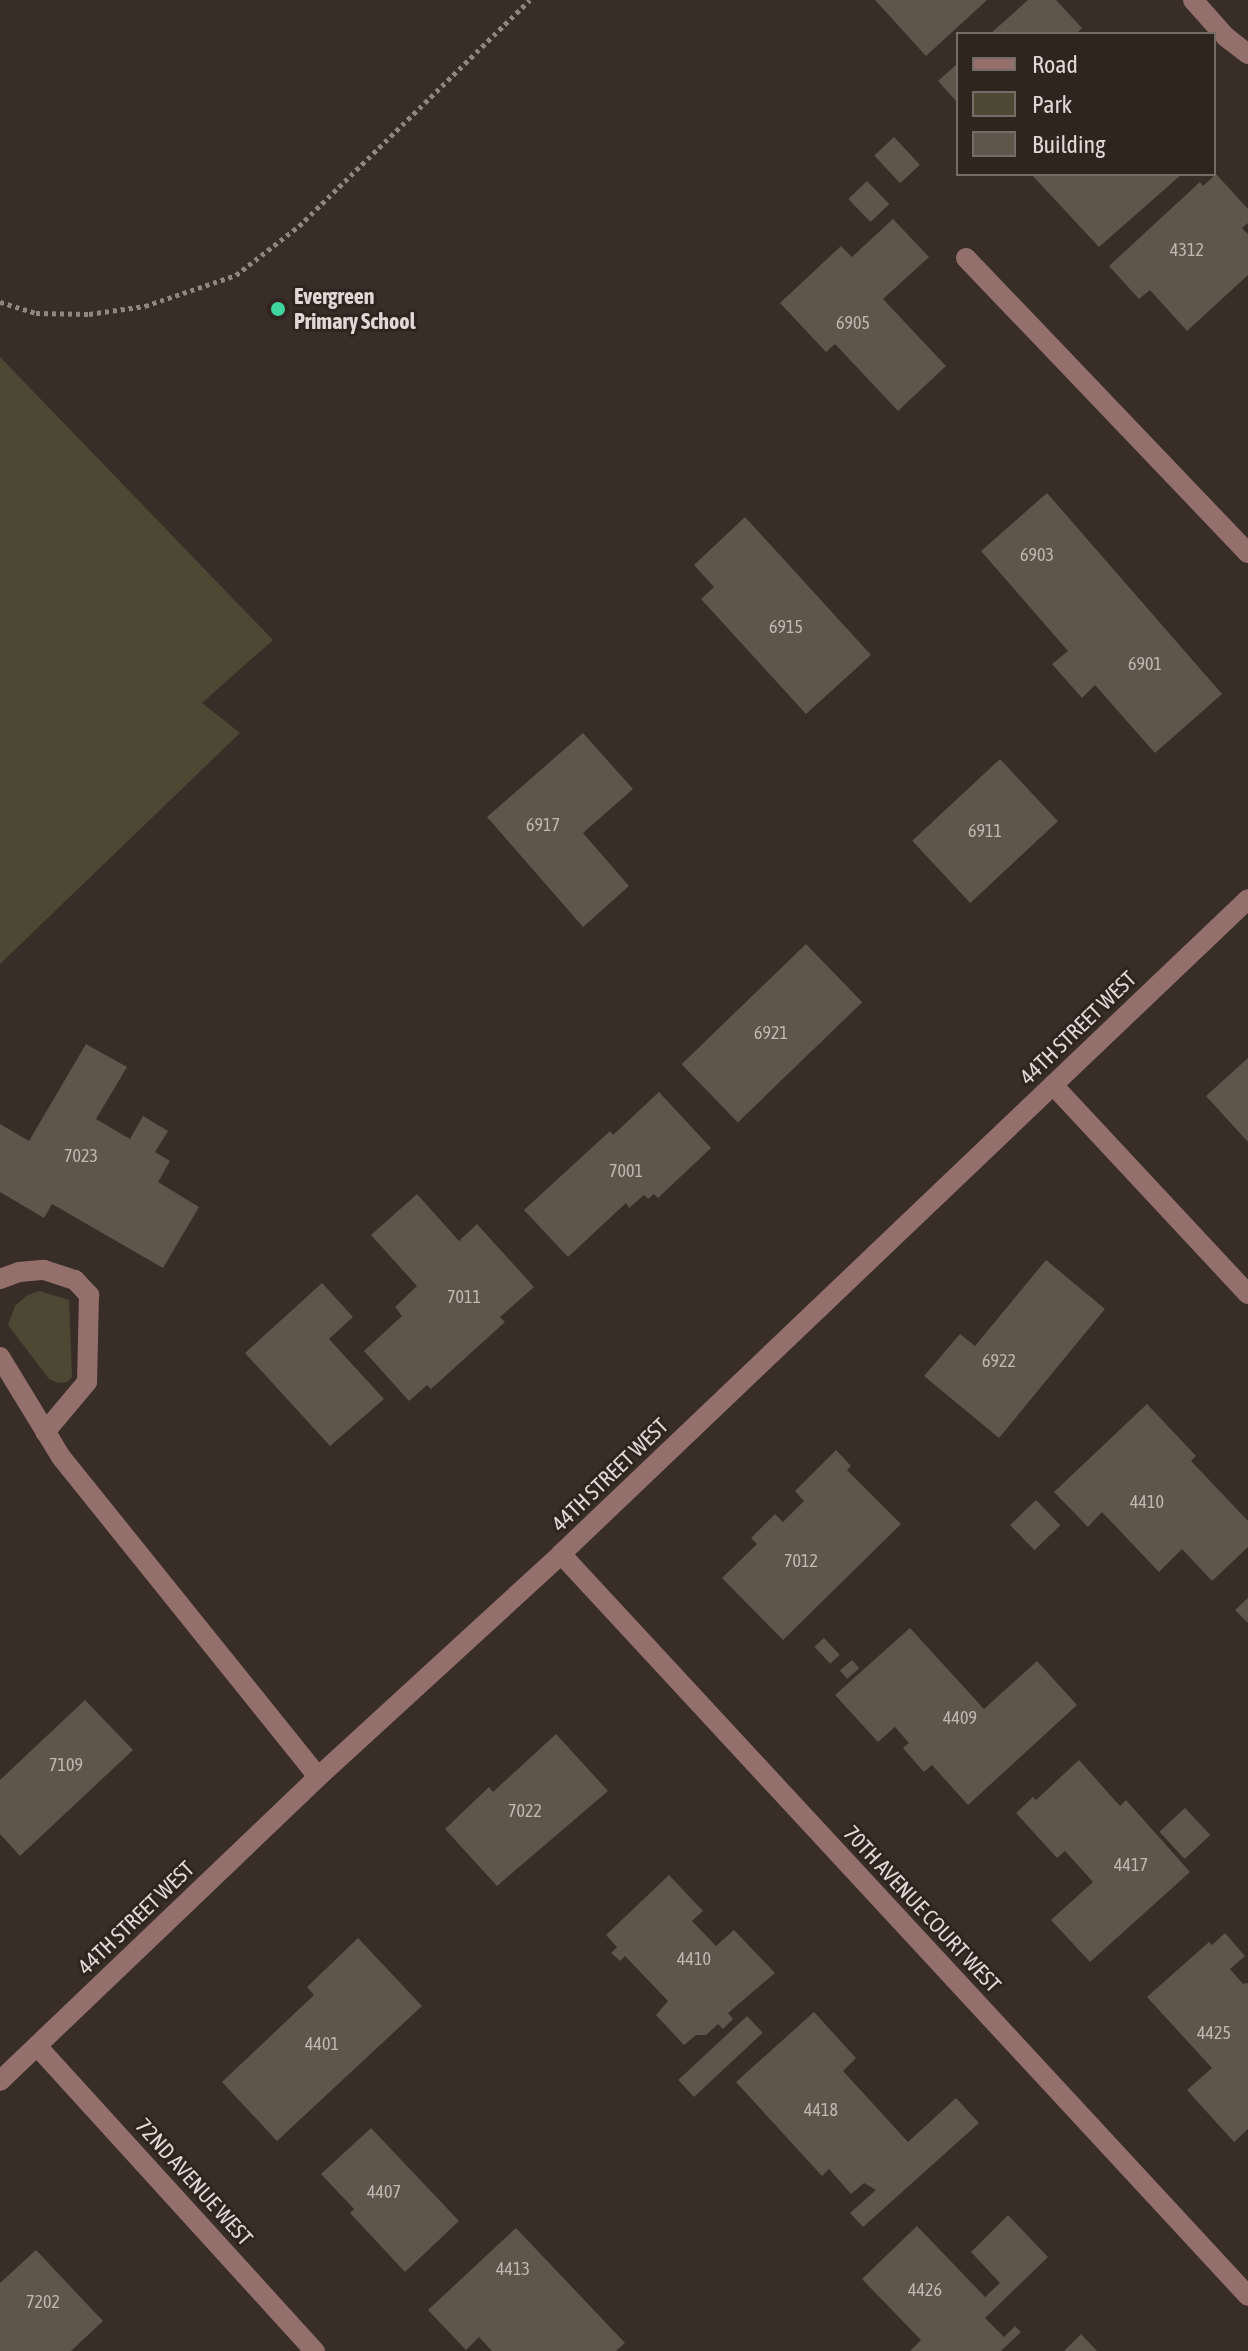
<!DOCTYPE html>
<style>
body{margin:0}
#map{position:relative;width:1248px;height:2351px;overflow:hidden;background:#392d28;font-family:"Asap Condensed",sans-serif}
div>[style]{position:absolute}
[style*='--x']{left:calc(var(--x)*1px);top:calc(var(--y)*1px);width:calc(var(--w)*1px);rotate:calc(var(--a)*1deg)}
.green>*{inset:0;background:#4d4833}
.building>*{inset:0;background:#5e554b;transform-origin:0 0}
.path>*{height:5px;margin-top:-2.5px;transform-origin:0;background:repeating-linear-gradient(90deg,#8f8681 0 4px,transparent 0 8px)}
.minor>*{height:20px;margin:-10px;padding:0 10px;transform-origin:10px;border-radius:10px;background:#94706c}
.dots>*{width:22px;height:22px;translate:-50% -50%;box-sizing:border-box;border:4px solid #2f241e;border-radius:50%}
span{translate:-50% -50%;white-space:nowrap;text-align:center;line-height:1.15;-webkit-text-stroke:6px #2f241e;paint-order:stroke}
.number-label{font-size:18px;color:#c0b8b2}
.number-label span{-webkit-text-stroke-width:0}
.poi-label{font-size:22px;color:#e0d9d5;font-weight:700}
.left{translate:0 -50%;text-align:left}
.street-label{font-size:22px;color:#e0d9d5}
.legend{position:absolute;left:956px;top:32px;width:260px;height:144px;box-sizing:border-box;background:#2f241e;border:2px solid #766c67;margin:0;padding:10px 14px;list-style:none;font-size:24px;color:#e0d9d5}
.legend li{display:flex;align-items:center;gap:16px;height:40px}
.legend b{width:40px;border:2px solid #766c67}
</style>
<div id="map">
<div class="green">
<div style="clip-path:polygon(0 357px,273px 640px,202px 703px,240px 733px,0 964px)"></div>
<div style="clip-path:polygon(39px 1291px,69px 1300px,72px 1377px,67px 1382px,58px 1383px,49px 1379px,8px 1325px,15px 1306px,26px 1296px)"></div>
</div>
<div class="building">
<div style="clip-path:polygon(875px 0,987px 0,926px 56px)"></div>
<div style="clip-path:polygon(1028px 0,1056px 0,1082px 28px,1076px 34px,990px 34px)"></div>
<div style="clip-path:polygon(958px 63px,958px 103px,938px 81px)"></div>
<div style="left:894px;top:137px;width:38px;height:27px;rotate:47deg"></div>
<div style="clip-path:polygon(1031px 174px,1182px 174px,1099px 247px)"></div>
<div style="clip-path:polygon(1216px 174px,1248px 209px,1248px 223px,1242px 228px,1248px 234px,1248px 275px,1187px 331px,1150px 290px,1139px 299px,1109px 266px,1200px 182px,1203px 186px)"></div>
<div style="left:867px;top:181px;width:32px;height:26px;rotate:46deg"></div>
<div style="clip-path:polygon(893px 219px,929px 257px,883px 299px,946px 366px,898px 411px,835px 344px,826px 352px,780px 303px,841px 246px,852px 257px)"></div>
<div style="clip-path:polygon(1047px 493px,1222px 694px,1155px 753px,1095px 685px,1082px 698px,1052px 664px,1068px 651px,981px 551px)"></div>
<div style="clip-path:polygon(745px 517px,871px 655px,806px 714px,701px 599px,714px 587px,694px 565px)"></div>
<div style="clip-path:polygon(583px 733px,633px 789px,583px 833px,629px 886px,583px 927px,487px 817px)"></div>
<div style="left:1000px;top:759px;width:85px;height:120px;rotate:47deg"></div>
<div style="left:806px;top:944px;width:81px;height:173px;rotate:46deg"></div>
<div style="clip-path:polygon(86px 1044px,127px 1067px,96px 1119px,130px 1139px,143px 1116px,168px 1131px,155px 1152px,170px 1161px,158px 1182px,199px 1207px,163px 1268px,52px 1204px,44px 1218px,0 1192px,0 1124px,29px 1141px)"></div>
<div style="clip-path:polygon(1248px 1058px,1248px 1142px,1206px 1096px)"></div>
<div style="clip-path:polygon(659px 1092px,711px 1148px,658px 1198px,654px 1194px,648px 1199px,644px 1195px,629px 1208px,626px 1203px,568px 1257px,524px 1210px,610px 1131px,613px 1135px)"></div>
<div style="clip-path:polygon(417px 1194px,459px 1241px,477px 1224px,534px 1287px,500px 1317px,505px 1322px,431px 1389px,427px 1385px,409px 1401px,364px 1351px,402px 1316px,395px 1307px,417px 1286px,371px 1235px)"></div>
<div style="clip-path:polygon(1046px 1260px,1105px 1309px,999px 1438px,924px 1376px,960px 1334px,975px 1346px)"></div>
<div style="clip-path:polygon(322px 1283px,353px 1317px,329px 1339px,384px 1399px,330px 1446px,245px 1353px)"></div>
<div style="clip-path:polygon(1147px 1404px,1196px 1456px,1191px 1461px,1248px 1521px,1248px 1547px,1212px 1581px,1182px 1549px,1159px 1572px,1102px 1512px,1088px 1527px,1054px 1492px)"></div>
<div style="clip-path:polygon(836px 1450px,851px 1466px,847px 1470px,901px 1524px,783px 1640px,722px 1578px,757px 1544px,751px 1538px,775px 1514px,783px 1522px,804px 1501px,795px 1491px)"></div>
<div style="left:1036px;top:1500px;width:35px;height:36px;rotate:46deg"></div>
<div style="clip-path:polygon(1248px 1598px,1248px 1623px,1235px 1610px)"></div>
<div style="clip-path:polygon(910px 1628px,984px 1709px,1037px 1661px,1077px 1705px,968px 1805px,932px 1765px,924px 1772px,903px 1748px,909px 1743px,895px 1727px,878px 1742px,835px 1695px)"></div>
<div style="left:824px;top:1638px;width:23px;height:13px;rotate:47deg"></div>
<div style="left:852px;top:1660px;width:11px;height:16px;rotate:49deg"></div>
<div style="clip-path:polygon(85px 1700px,133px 1750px,20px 1856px,0 1834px,0 1780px)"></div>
<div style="clip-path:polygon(556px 1734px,608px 1791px,497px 1886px,445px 1829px,489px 1787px,493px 1792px)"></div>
<div style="clip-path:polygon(1079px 1760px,1120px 1806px,1126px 1800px,1190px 1872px,1090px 1962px,1051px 1920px,1093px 1882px,1065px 1851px,1057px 1858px,1016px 1813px,1033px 1797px,1036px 1800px)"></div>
<div style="left:1185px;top:1808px;width:37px;height:35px;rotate:47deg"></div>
<div style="clip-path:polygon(669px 1875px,703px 1911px,692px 1921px,716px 1946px,734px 1930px,775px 1973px,728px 2013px,733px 2019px,723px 2029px,718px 2024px,706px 2035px,696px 2035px,684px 2045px,656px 2015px,668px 2001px,625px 1956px,620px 1961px,611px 1953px,617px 1947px,606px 1935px)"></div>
<div style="clip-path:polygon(1225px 1933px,1245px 1956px,1230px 1969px,1243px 1984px,1248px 1983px,1248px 2129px,1234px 2142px,1187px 2090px,1212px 2068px,1147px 1997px,1209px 1942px,1212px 1945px)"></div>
<div style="clip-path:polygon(358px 1938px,422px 2006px,277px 2141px,222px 2082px,314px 1995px,307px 1987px)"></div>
<div style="clip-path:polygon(814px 2012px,856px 2058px,843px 2071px,908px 2142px,956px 2098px,979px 2123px,863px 2227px,850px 2213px,876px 2190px,864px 2183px,851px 2194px,829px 2169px,822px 2176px,736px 2082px)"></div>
<div style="left:747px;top:2016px;width:23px;height:94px;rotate:47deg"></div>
<div style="clip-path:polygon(371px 2128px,459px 2221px,405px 2272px,350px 2213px,354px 2209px,321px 2174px)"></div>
<div style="clip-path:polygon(1008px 2215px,1048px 2257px,985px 2318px,1004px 2337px,1015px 2326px,1021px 2332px,1001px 2351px,910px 2351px,921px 2340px,862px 2279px,917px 2226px,985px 2297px,1000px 2283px,971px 2252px)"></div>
<div style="clip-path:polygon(516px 2228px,625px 2343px,616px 2351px,492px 2351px,479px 2337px,466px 2350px,428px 2310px)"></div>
<div style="clip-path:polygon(36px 2250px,103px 2321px,71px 2351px,0 2351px,0 2283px)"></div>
<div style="clip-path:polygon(1081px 2334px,1097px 2351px,1064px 2351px)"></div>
</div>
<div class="path">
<div style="--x:0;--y:302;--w:38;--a:17"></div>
<div style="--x:36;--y:313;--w:53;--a:1.1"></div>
<div style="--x:89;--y:314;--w:57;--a:-8.1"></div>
<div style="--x:145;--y:306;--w:96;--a:-18.8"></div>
<div style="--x:236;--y:275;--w:80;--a:-37.9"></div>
<div style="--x:299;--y:226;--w:323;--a:-44.4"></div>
</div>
<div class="minor">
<div style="--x:1193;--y:0;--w:50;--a:48.3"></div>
<div style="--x:1226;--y:37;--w:28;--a:38"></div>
<div style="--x:966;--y:258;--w:408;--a:46.3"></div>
<div style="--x:1053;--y:1085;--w:286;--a:47"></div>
<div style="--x:0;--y:1279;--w:20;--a:-20"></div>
<div style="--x:19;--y:1272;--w:25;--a:-5"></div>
<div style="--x:44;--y:1270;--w:33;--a:18"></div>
<div style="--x:75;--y:1280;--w:21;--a:47"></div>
<div style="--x:89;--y:1295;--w:87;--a:91.3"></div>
<div style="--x:87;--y:1382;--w:65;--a:130"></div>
<div style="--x:0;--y:1357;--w:117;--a:58.6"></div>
<div style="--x:61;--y:1457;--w:410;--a:51.2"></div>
<div style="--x:561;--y:1554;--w:1011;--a:47.2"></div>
<div style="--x:37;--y:2046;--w:413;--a:47.7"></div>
<div style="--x:0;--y:2081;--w:440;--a:-43.7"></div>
<div style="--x:318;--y:1777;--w:330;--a:-42.5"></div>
<div style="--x:561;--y:1554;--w:949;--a:-43.63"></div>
</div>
<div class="dots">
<div style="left:278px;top:309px;background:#40d4a1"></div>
</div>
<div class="number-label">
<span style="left:1187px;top:250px">4312</span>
<span style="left:853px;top:323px">6905</span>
<span style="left:1037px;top:555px">6903</span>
<span style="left:786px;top:627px">6915</span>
<span style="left:1145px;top:664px">6901</span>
<span style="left:543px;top:825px">6917</span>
<span style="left:985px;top:831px">6911</span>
<span style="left:771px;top:1033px">6921</span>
<span style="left:81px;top:1156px">7023</span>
<span style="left:626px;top:1171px">7001</span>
<span style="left:464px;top:1297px">7011</span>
<span style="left:999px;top:1361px">6922</span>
<span style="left:1147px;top:1502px">4410</span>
<span style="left:801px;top:1561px">7012</span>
<span style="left:960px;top:1718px">4409</span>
<span style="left:66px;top:1765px">7109</span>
<span style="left:525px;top:1811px">7022</span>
<span style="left:1131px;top:1865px">4417</span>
<span style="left:694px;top:1959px">4410</span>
<span style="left:1214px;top:2033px">4425</span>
<span style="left:322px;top:2044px">4401</span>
<span style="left:821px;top:2110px">4418</span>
<span style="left:384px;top:2192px">4407</span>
<span style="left:513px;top:2269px">4413</span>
<span style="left:925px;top:2290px">4426</span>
<span style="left:43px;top:2302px">7202</span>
</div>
<div class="poi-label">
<span class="left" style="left:294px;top:309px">Evergreen<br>Primary School</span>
</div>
<div class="street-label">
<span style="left:1078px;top:1028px;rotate:-44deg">44TH STREET WEST</span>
<span style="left:610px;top:1475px;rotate:-44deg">44TH STREET WEST</span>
<span style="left:922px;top:1909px;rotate:47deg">70TH AVENUE COURT WEST</span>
<span style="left:136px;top:1918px;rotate:-44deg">44TH STREET WEST</span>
<span style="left:194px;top:2182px;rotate:48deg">72ND AVENUE WEST</span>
</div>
<ul class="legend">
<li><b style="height:10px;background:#94706c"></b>Road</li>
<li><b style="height:22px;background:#4d4833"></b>Park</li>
<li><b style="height:22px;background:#5e554b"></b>Building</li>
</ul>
</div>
